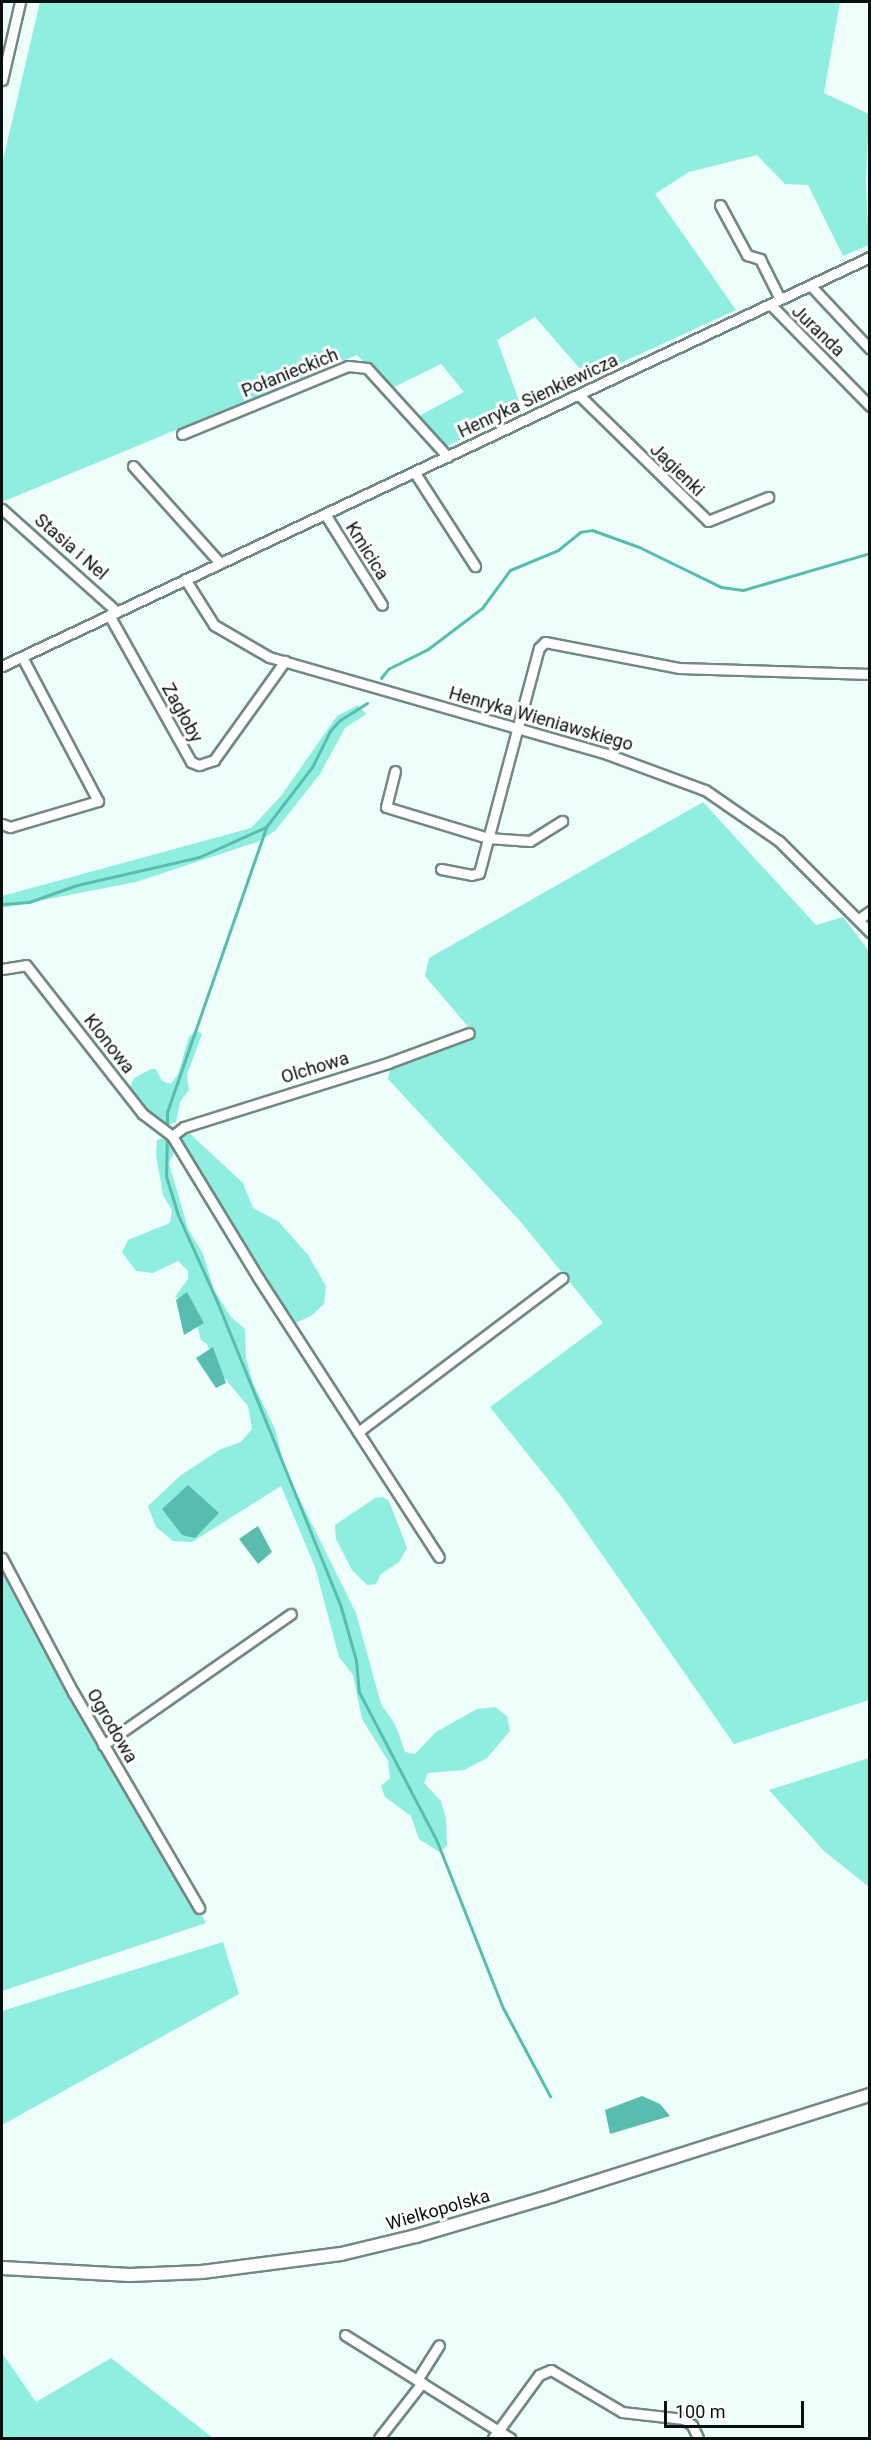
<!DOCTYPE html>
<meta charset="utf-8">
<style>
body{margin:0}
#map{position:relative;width:871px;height:2440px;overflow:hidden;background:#eefefb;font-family:Roboto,sans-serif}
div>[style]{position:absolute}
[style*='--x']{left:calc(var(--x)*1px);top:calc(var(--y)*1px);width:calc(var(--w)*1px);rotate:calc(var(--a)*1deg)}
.green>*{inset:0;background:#8feedf}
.water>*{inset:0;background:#58bdae}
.stream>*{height:3px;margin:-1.5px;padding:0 1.5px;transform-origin:1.5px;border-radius:1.5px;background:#58bdae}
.roads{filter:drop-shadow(2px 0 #718984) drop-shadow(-2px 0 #718984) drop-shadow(0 2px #718984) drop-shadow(0 -2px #718984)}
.minor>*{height:9px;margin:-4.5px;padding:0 4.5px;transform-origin:4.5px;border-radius:4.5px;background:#fff}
.secondary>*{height:12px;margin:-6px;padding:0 6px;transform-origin:6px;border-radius:6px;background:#fff}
span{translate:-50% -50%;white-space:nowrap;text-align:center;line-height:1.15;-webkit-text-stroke:6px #fff;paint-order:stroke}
.street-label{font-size:18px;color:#08110f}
.frame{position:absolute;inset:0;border:3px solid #08110f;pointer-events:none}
.scale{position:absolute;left:664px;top:2401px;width:140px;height:27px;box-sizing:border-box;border:3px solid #08110f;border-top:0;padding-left:8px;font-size:18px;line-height:21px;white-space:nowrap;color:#08110f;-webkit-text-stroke:4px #fff;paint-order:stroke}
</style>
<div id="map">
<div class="green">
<div style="clip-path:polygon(40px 2px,840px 2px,824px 93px,869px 114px,866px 182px,869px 245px,843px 256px,808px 185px,785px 184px,757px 155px,689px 172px,655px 194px,736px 310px,588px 378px,535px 317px,497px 340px,522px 409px,443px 448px,417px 417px,464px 392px,441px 364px,390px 389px,357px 355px,2px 502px,2px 164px)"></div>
<div style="clip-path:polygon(358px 705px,366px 714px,345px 728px,320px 774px,275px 831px,257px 842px,136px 882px,2px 908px,2px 896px,251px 828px,281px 796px,337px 716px)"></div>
<div style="clip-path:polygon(703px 802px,816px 925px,843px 917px,869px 951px,869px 1700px,734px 1744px,562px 1497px,490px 1407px,603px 1323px,520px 1221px,388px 1079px,391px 1066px,476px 1036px,425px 976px,429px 958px)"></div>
<div style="clip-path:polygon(196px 1030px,202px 1034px,187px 1075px,189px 1090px,180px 1102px,176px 1122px,165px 1126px,156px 1122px,130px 1087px,134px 1078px,151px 1069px,156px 1069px,162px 1081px,171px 1084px,178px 1074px,189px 1037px)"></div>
<div style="clip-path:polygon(188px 1132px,243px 1183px,253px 1208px,279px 1222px,308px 1255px,326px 1286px,324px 1304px,311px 1316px,295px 1323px,184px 1144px,181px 1139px)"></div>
<div style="clip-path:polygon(167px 1137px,176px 1148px,169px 1163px,188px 1229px,203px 1254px,214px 1290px,231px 1317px,245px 1329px,246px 1358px,253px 1383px,275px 1429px,286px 1472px,356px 1613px,381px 1704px,395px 1724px,405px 1752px,415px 1754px,436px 1732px,477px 1709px,495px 1707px,507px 1716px,510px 1731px,487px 1758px,464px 1770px,428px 1773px,424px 1783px,441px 1801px,446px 1818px,447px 1846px,439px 1852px,419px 1839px,411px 1816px,385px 1797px,381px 1786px,390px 1778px,388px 1761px,362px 1719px,353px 1675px,339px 1657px,315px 1567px,281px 1486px,192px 1542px,173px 1541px,156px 1527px,148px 1506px,181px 1475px,221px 1449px,241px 1442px,252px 1429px,248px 1406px,215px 1367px,207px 1344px,201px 1340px,191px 1303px,175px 1297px,188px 1279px,188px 1271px,178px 1261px,153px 1273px,136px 1271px,122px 1252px,128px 1240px,170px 1223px,172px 1210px,163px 1195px,156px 1155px,157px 1140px)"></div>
<div style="clip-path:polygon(383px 1497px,389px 1501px,407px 1548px,399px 1562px,381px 1574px,376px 1584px,367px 1585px,352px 1570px,336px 1539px,335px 1525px,375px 1498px)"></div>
<div style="clip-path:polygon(2px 1560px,206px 1923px,2px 1991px)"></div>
<div style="clip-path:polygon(869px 1758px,870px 1758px,869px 1887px,824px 1851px,769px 1790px)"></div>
<div style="clip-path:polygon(223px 1942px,239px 1994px,2px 2125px,2px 2011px)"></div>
<div style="clip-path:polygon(2px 2353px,36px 2402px,111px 2358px,213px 2438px,2px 2438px)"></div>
</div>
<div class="water">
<div style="clip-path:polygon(187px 1292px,204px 1323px,184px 1335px,176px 1300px)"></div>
<div style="clip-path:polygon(213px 1347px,226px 1383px,216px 1388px,196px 1358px)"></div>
<div style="clip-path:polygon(188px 1485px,219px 1513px,195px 1538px,182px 1535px,162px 1509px)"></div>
<div style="clip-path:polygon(258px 1526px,272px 1552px,258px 1564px,239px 1539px)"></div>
<div style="clip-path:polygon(642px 2096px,660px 2104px,670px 2116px,610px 2134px,605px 2110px)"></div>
</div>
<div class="stream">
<div style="--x:381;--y:678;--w:11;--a:-52"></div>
<div style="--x:388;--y:669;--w:45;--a:-26.6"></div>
<div style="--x:428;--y:649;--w:68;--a:-37.2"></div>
<div style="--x:482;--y:608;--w:47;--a:-53.6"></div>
<div style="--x:510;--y:570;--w:52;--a:-22.6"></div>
<div style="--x:558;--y:550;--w:28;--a:-39"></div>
<div style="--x:580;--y:532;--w:12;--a:-9"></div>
<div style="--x:592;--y:530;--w:50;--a:19.9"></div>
<div style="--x:639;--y:547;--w:91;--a:26"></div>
<div style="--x:721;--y:587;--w:22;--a:8"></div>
<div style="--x:743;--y:590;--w:132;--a:-16.2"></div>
<div style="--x:2;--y:904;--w:27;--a:-4"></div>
<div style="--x:29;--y:902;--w:51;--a:-19.5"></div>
<div style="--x:77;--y:885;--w:125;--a:-12.9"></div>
<div style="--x:199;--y:857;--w:73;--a:-24.1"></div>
<div style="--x:266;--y:827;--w:76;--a:-52.5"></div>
<div style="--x:312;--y:767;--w:40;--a:-63.4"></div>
<div style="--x:330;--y:731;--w:15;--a:-48"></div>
<div style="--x:340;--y:720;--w:32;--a:-32"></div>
<div style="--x:167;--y:1128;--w:16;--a:-90"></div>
<div style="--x:167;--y:1112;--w:302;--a:-70.8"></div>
<div style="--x:167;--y:1135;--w:41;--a:91.4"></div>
<div style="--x:166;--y:1176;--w:41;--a:72.9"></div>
<div style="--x:178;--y:1215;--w:92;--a:65.7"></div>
<div style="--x:216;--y:1299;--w:329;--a:67.9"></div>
<div style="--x:340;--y:1604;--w:58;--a:74.1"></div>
<div style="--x:356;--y:1660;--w:32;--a:85"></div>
<div style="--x:359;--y:1692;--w:166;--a:62.4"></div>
<div style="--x:436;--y:1839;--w:182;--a:68.4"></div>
<div style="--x:503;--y:2008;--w:100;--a:61.9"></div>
</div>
<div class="roads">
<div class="minor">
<div style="--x:2;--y:80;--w:80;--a:-77"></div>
<div style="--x:720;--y:205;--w:57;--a:61.6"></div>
<div style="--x:747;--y:255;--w:14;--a:17"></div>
<div style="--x:760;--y:259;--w:45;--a:63.4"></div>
<div style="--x:811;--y:286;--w:86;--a:46.9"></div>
<div style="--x:770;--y:304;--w:143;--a:45.6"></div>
<div style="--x:579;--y:395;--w:180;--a:44.3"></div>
<div style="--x:708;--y:521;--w:65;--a:-21.8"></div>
<div style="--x:182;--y:434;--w:179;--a:-22.3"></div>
<div style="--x:348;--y:366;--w:19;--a:6"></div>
<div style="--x:367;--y:368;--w:120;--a:47.7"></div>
<div style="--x:133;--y:466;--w:130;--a:48.1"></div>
<div style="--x:415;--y:473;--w:111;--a:57.2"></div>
<div style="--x:2;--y:509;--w:154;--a:41.8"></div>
<div style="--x:325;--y:514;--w:107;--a:57.9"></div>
<div style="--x:185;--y:579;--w:54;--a:57.8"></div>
<div style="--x:214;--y:625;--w:64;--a:30.2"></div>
<div style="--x:269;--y:657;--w:352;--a:16"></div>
<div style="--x:607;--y:754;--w:104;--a:20.2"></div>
<div style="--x:705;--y:790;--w:90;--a:34.6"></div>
<div style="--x:779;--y:841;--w:129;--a:45"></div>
<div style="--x:109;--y:615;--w:168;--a:60.8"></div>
<div style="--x:191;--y:762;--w:9;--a:21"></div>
<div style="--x:199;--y:765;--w:16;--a:-18"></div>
<div style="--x:214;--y:760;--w:122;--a:-54.4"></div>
<div style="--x:2;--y:666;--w:960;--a:-25.23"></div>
<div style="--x:395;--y:771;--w:37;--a:104"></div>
<div style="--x:386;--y:807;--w:107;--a:16.9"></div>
<div style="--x:488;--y:838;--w:42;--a:4.1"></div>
<div style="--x:530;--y:841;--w:38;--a:-32"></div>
<div style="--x:2;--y:824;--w:9;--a:21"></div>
<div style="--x:10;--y:827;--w:92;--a:-16.5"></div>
<div style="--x:98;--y:801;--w:163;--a:-117.8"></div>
<div style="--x:441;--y:869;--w:31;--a:11"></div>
<div style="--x:471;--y:875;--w:8;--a:-14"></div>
<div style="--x:479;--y:873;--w:233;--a:-75.1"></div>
<div style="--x:539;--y:648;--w:8;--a:-45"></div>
<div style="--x:545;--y:642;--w:136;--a:11"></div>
<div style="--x:679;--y:668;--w:191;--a:1.8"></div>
<div style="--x:859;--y:919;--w:14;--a:-36"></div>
<div style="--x:2;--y:969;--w:24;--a:-9"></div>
<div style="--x:26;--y:965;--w:189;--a:51.9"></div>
<div style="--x:143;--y:1114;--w:36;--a:37"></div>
<div style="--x:172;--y:1136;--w:167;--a:58.7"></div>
<div style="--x:259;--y:1279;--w:331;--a:57.1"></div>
<div style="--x:172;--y:1136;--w:15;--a:-37"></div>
<div style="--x:184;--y:1127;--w:214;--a:-17.4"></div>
<div style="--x:388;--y:1063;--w:86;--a:-20.3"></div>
<div style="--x:358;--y:1432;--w:256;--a:-37"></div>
<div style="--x:2;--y:1558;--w:152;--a:62.1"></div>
<div style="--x:73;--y:1692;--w:250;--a:59.7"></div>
<div style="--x:103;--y:1745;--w:229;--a:-34.9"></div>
<div style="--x:345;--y:2335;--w:195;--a:32"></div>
<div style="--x:417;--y:2380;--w:41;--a:-57.8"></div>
<div style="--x:379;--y:2438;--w:70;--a:-52"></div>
<div style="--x:493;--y:2438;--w:78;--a:-53.9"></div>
<div style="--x:539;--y:2375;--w:13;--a:-23"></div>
<div style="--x:551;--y:2370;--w:82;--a:30.6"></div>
<div style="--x:622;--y:2412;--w:62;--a:6.4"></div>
<div style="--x:684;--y:2419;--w:10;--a:37"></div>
<div style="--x:692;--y:2425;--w:14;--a:65"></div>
</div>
<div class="secondary">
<div style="--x:2;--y:2268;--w:128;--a:3.1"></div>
<div style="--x:130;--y:2275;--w:72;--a:-2.4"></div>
<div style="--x:202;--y:2272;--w:140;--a:-7.4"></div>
<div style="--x:341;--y:2254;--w:77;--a:-13.5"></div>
<div style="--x:416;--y:2236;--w:144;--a:-16.5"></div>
<div style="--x:554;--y:2195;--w:331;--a:-17.6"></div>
</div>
</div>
<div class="street-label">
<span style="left:818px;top:331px;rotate:44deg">Juranda</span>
<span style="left:290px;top:373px;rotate:-22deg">Połanieckich</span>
<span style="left:538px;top:396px;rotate:-25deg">Henryka Sienkiewicza</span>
<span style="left:677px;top:470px;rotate:44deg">Jagienki</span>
<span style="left:71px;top:547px;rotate:41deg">Stasia i Nel</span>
<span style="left:367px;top:551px;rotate:58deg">Kmicica</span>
<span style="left:182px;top:713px;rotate:61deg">Zagłoby</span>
<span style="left:541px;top:719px;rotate:16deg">Henryka Wieniawskiego</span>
<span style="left:109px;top:1044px;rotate:52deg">Klonowa</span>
<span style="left:315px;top:1068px;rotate:-17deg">Olchowa</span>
<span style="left:112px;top:1726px;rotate:60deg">Ogrodowa</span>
<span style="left:438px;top:2210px;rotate:-16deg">Wielkopolska</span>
</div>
<div class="frame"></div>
<div class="scale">100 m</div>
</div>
